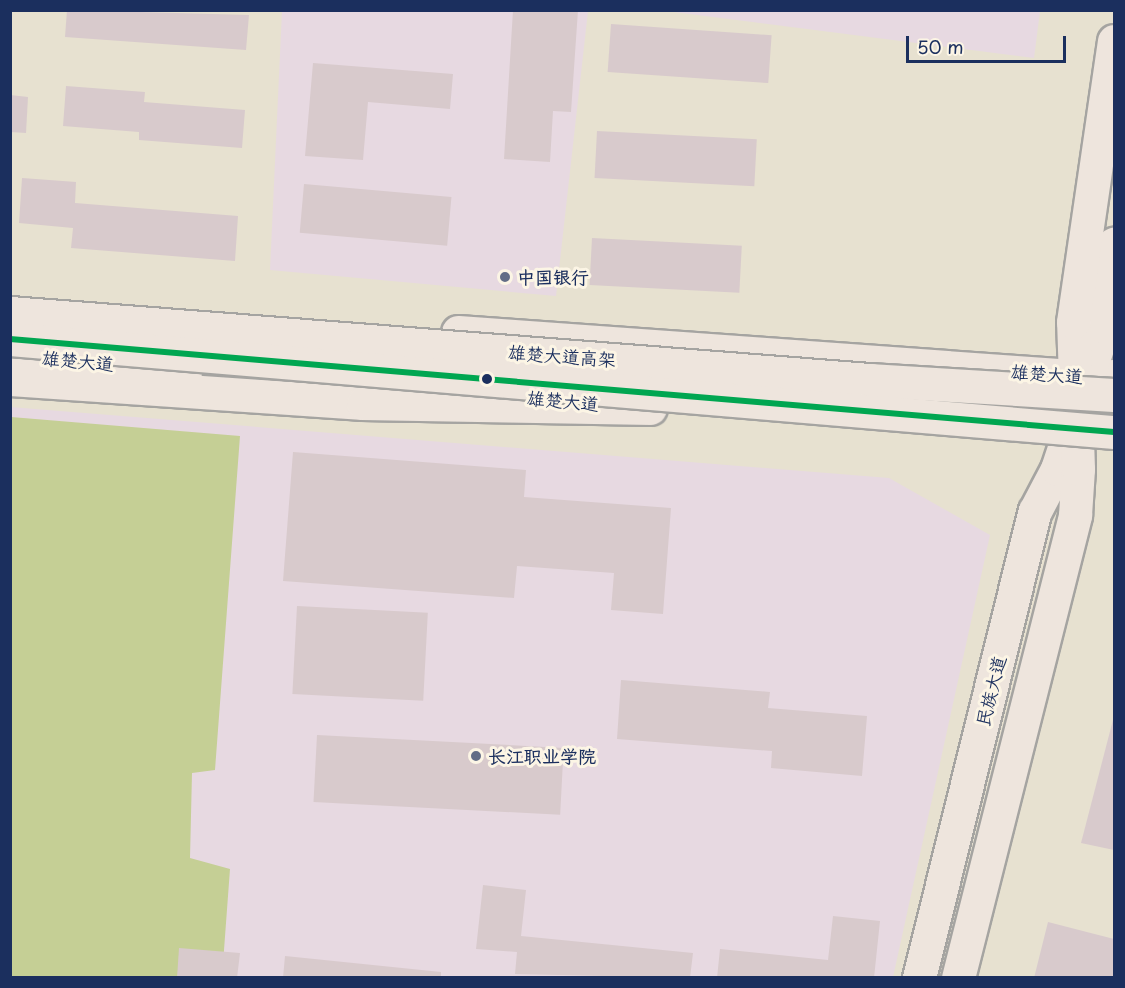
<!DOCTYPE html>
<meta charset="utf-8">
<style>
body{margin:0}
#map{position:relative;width:1125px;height:988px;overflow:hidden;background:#e7e1d0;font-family:"Playpen Sans","LXGW WenKai TC",sans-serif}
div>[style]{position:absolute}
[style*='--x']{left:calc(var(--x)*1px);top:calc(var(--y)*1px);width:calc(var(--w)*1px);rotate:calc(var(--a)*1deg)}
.built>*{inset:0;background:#e7d9e1}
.green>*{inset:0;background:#c5cf95}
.building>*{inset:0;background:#d8cacc;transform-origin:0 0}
.roads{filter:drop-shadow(2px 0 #a5a4a1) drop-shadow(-2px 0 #a5a4a1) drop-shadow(0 2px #a5a4a1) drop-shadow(0 -2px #a5a4a1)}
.major>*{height:33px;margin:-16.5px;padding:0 16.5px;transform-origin:16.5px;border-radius:16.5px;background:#eee5dd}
.highway>*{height:33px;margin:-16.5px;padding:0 16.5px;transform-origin:16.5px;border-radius:16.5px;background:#eee5dd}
.bridges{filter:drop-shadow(2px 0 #a5a4a1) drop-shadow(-2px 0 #a5a4a1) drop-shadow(0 2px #a5a4a1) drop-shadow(0 -2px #a5a4a1)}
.highway-bridge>*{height:33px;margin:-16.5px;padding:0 16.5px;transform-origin:16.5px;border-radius:16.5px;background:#eee5dd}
.bus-1>*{height:6px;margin:-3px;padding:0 3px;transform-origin:3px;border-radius:3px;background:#00a651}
.dots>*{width:16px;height:16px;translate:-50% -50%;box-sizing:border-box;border:3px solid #fcf5e5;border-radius:50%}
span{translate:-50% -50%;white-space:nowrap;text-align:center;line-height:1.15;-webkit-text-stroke:6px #fcf5e5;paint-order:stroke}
.poi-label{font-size:18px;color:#1b2f5e;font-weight:700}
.left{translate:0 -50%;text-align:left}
.street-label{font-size:18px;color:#1b2f5e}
.frame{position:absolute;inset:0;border:12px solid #1b2f5e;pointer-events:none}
.scale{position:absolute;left:906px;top:36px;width:160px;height:27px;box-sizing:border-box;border:3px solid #1b2f5e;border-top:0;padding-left:8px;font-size:18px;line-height:21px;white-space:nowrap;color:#1b2f5e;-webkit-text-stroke:4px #fcf5e5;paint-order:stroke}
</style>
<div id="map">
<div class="built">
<div style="clip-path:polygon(658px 10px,1040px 10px,1040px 11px,1034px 58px)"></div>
<div style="clip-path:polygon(282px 11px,588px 11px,556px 296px,270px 270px)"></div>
<div style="clip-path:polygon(10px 407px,889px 478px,990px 535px,893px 977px,11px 977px)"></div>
</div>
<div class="green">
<div style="clip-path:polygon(11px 417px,240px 436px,215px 770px,192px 773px,190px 858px,230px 869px,222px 977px,11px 977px)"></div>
</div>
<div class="building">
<div style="clip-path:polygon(67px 10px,249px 15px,246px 50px,65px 37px)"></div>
<div style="clip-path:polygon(513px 10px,578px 10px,571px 112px,553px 111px,550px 162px,504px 159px)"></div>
<div style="left:611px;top:24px;width:161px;height:48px;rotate:4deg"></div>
<div style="clip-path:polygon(313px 63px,453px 74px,450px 109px,368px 102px,363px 160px,305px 156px)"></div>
<div style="clip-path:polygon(66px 86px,145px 92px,144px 102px,245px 110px,242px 148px,139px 140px,139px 132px,63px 126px)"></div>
<div style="clip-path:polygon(10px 95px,28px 97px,26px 133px,10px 132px)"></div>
<div style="left:597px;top:131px;width:160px;height:47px;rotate:3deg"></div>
<div style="clip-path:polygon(22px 178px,76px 182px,75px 203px,238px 216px,235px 261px,71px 248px,73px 228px,19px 223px)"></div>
<div style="left:304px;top:184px;width:148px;height:49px;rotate:5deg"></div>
<div style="left:592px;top:238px;width:150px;height:47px;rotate:3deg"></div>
<div style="clip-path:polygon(293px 452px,526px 470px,524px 497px,671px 508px,663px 614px,611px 610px,614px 573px,517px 566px,514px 598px,283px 581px)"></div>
<div style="left:297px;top:606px;width:131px;height:88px;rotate:3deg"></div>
<div style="clip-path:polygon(621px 680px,770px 692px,768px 708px,867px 716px,862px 776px,771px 768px,772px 751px,617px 739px)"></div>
<div style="clip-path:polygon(1114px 716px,1114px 850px,1081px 843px)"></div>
<div style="left:317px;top:735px;width:247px;height:67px;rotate:3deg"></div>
<div style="clip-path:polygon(483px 885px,526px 890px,521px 936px,693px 953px,690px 978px,515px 974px,517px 952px,476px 949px)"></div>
<div style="clip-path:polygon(833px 916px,880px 921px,874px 978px,717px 978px,720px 949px,828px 960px)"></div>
<div style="clip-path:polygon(1048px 922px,1114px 939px,1114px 978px,1034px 978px)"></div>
<div style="clip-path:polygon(179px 948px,240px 953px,237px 978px,177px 978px)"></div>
<div style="clip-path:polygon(285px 956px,441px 972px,441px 978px,283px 978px)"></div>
</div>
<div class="roads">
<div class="major">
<div style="--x:458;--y:332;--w:630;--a:4.1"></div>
<div style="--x:1086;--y:377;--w:28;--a:-2"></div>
<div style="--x:10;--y:356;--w:176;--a:4.6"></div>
<div style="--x:919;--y:978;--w:481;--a:-76.1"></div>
<div style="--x:1035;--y:511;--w:47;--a:-62.4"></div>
<div style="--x:1057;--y:469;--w:150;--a:-71.7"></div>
<div style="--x:1104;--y:327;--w:84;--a:-83.1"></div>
<div style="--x:958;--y:978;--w:478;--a:-75.8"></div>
<div style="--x:1075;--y:515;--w:46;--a:-86.3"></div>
<div style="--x:1078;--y:469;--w:147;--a:-91.9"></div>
<div style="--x:1073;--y:322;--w:284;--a:-81.7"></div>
</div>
<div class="highway">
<div style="--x:10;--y:379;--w:354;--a:3.9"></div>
<div style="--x:363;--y:403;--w:287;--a:1"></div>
</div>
</div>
<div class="bridges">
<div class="highway-bridge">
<div style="--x:10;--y:313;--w:862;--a:4.46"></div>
<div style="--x:869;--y:380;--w:245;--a:3.5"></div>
<div style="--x:10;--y:339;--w:1108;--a:4.82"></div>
</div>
</div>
<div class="bus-1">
<div style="--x:10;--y:339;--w:1108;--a:4.82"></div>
</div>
<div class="dots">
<div style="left:505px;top:277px;background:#626d86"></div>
<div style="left:487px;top:379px;background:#1b2f5e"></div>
<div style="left:476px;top:756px;background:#626d86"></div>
</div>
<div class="poi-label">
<span class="left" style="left:517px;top:277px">中国银行</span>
<span class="left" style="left:488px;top:756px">长江职业学院</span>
</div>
<div class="street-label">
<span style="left:562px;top:356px;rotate:4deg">雄楚大道高架</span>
<span style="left:78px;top:361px;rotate:5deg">雄楚大道</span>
<span style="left:1047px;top:374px;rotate:4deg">雄楚大道</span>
<span style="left:563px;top:401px;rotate:5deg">雄楚大道</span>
<span style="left:991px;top:691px;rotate:-76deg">民族大道</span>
</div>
<div class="frame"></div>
<div class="scale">50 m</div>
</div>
